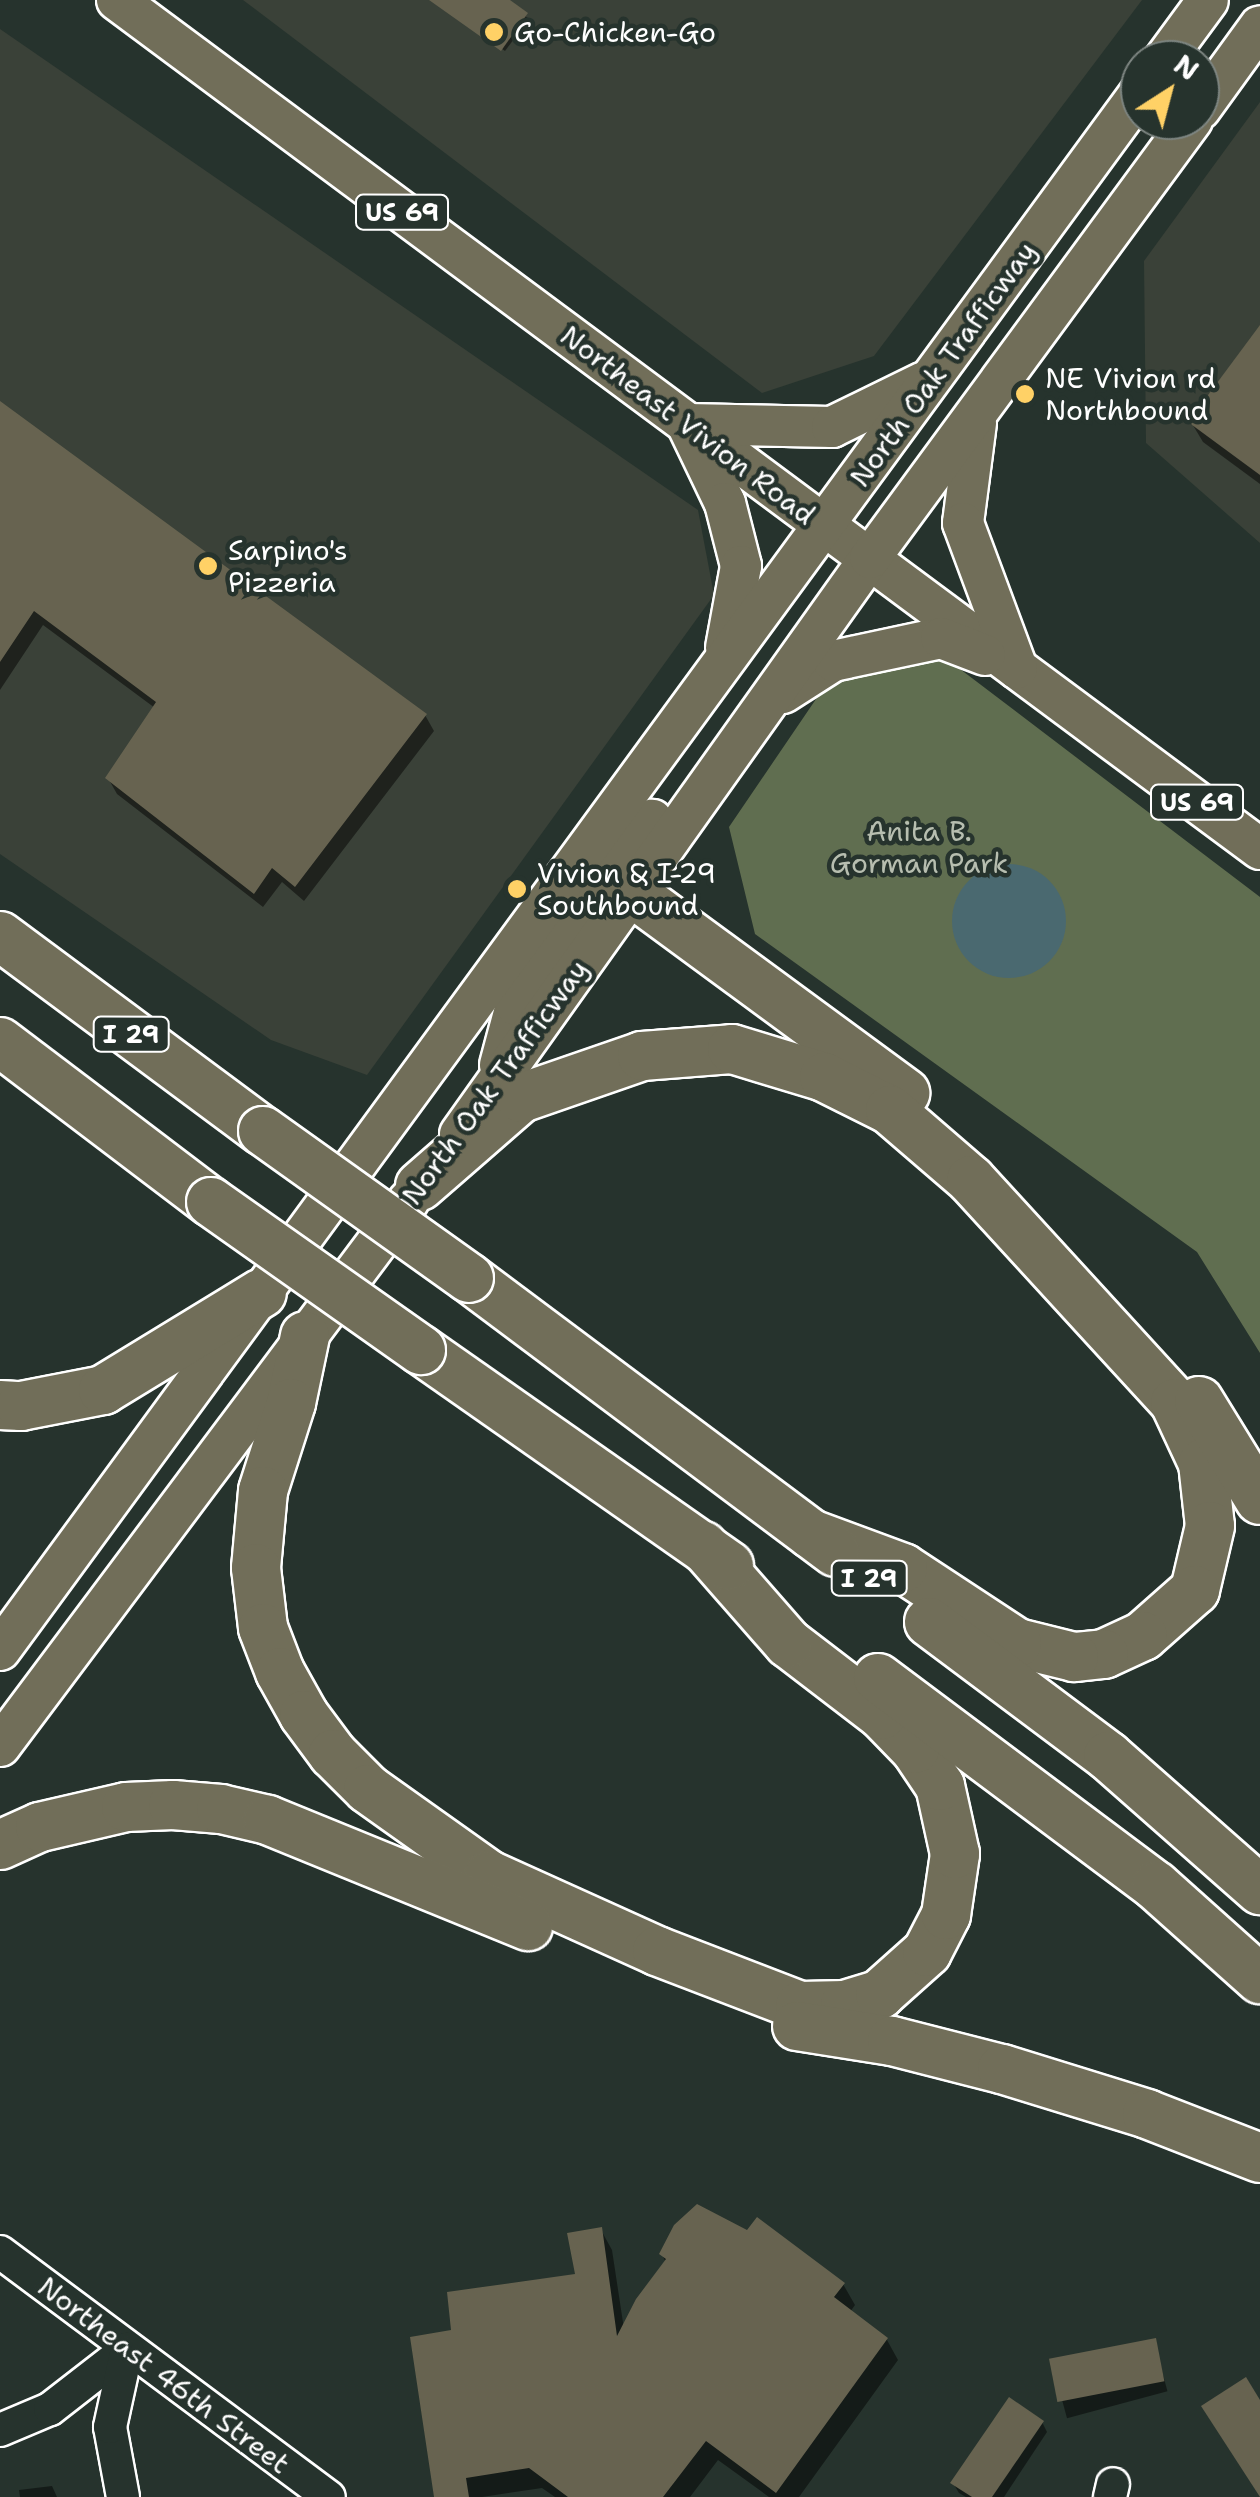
<!DOCTYPE html>
<style>
body{margin:0}
#map{position:relative;width:1260px;height:2497px;overflow:hidden;background:#26332d;font-family:"Shantell Sans",sans-serif}
div>[style]{position:absolute}
[style*='--x']{left:calc(var(--x)*1px);top:calc(var(--y)*1px);width:calc(var(--w)*1px);rotate:calc(var(--a)*1deg)}
.built>*{inset:0;background:#3a4138}
.green>*{inset:0;background:#606e50}
.water>*{inset:0;background:#4a6970}
.round{border-radius:50%}
.shadow>*{inset:0;background:#0007;transform-origin:0 0}
.building>*{inset:0;background:#676350;transform-origin:0 0}
.roads{filter:drop-shadow(2px 0 #fff) drop-shadow(-2px 0 #fff) drop-shadow(0 2px #fff) drop-shadow(0 -2px #fff)}
.minor>*{height:32px;margin:-16px;padding:0 16px;transform-origin:16px;border-radius:16px;background:#26332d}
.major>*{height:40px;margin:-20px;padding:0 20px;transform-origin:20px;border-radius:20px;background:#716e59}
.highway>*{height:48px;margin:-24px;padding:0 24px;transform-origin:24px;border-radius:24px;background:#716e59}
.bridges{filter:drop-shadow(2px 0 #fff) drop-shadow(-2px 0 #fff) drop-shadow(0 2px #fff) drop-shadow(0 -2px #fff)}
.highway-bridge>*{height:48px;margin:-24px;padding:0 24px;transform-origin:24px;border-radius:24px;background:#716e59}
.dots>*{width:28px;height:28px;translate:-50% -50%;box-sizing:border-box;border:5px solid #26332d;border-radius:50%}
span{translate:-50% -50%;white-space:nowrap;text-align:center;line-height:1.15;-webkit-text-stroke:9px #26332d;paint-order:stroke}
.shield-label span{padding:2px 8px;background:#26332d;border:2px solid;border-radius:8px;-webkit-text-stroke-width:0}
.shield-label{font-size:25px;color:#fff;font-weight:700}
.poi-label{font-size:28px;color:#fff}
.left{translate:0 -50%;text-align:left}
.street-label{font-size:28px;color:#fff}
.park-label{font-size:28px;color:#b7beb0}
.north{position:absolute;left:1120px;top:40px;width:100px;height:100px;box-sizing:border-box;background:#26332d;border:2px solid #7d8581;border-radius:50%;rotate:36deg;font-size:28px;font-weight:700;line-height:40px;text-align:center;color:#fff}
.north::after{content:'';display:block;margin:auto;width:35px;height:45px;background:#ffd166;clip-path:polygon(50% 0,100% 100%,50% 72%,0 100%)}
</style>
<div id="map">
<div class="built">
<div style="clip-path:polygon(243px 0,1142px 0,874px 356px,762px 393px)"></div>
<div style="clip-path:polygon(0 29px,698px 510px,714px 595px,367px 1075px,271px 1040px,0 854px)"></div>
<div style="clip-path:polygon(1260px 102px,1260px 543px,1146px 443px,1144px 261px)"></div>
</div>
<div class="green">
<div style="clip-path:polygon(931px 647px,1260px 897px,1260px 1353px,1197px 1252px,755px 934px,729px 827px,831px 677px)"></div>
</div>
<div class="water">
<div class="round" style="left:952px;top:864px;width:114px;height:114px"></div>
</div>
<div class="shadow">
<div style="clip-path:polygon(434px 0,505px 0,529px 19px,505px 51px)"></div>
<div style="clip-path:polygon(1260px 336px,1260px 484px,1203px 442px,1191px 422px)"></div>
<div style="clip-path:polygon(0 404px,425px 715px,434px 731px,304px 901px,282px 882px,263px 907px,117px 794px,108px 778px,155px 708px,43px 625px,0 690px)"></div>
<div style="clip-path:polygon(601px 2230px,612px 2250px,624px 2329px,666px 2263px,662px 2254px,843px 2284px,855px 2305px,850px 2312px,887px 2340px,898px 2360px,799px 2497px,769px 2497px,718px 2460px,690px 2497px,555px 2497px,542px 2488px,482px 2497px,437px 2497px,453px 2332px,578px 2276px)"></div>
<div style="left:1154px;top:2341px;width:52px;height:104px;rotate:75deg"></div>
<div style="clip-path:polygon(1042px 2422px,1047px 2432px,1004px 2497px,966px 2497px,959px 2493px,953px 2483px)"></div>
<div style="clip-path:polygon(52px 2486px,57px 2497px,20px 2497px,19px 2490px)"></div>
</div>
<div class="building">
<div style="clip-path:polygon(429px 0,510px 0,528px 13px,501px 51px)"></div>
<div style="clip-path:polygon(1260px 325px,1260px 475px,1188px 422px)"></div>
<div style="clip-path:polygon(0 401px,427px 714px,295px 887px,272px 868px,254px 894px,105px 778px,156px 702px,34px 611px,0 662px)"></div>
<div style="clip-path:polygon(697px 2204px,747px 2230px,757px 2217px,845px 2283px,834px 2297px,888px 2338px,776px 2493px,706px 2441px,663px 2497px,568px 2497px,529px 2468px,466px 2478px,469px 2497px,434px 2497px,410px 2337px,451px 2330px,447px 2292px,575px 2274px,567px 2233px,602px 2227px,617px 2336px,636px 2299px,666px 2259px,659px 2254px,674px 2225px)"></div>
<div style="left:1156px;top:2338px;width:44px;height:109px;rotate:79deg"></div>
<div style="clip-path:polygon(1246px 2377px,1260px 2400px,1260px 2497px,1201px 2406px)"></div>
<div style="clip-path:polygon(1009px 2397px,1044px 2421px,992px 2497px,972px 2497px,950px 2483px)"></div>
</div>
<div class="roads">
<div class="minor">
<div style="--x:0;--y:2252;--w:410;--a:36.7"></div>
<div style="--x:0;--y:2430;--w:54;--a:-22.8"></div>
<div style="--x:50;--y:2409;--w:98;--a:-37.9"></div>
<div style="--x:123;--y:2497;--w:71;--a:-100.5"></div>
<div style="--x:110;--y:2427;--w:80;--a:-77.7"></div>
<div style="--x:1110;--y:2497;--w:13;--a:-77"></div>
</div>
<div class="major">
<div style="--x:117;--y:0;--w:1424;--a:36.6"></div>
<div style="--x:1164;--y:60;--w:74;--a:-53.7"></div>
<div style="--x:1200;--y:109;--w:102;--a:-54.1"></div>
<div style="--x:976;--y:423;--w:101;--a:97.4"></div>
<div style="--x:963;--y:523;--w:155;--a:69.6"></div>
<div style="--x:687;--y:424;--w:145;--a:1.2"></div>
<div style="--x:832;--y:427;--w:102;--a:-26.1"></div>
<div style="--x:689;--y:428;--w:83;--a:64.4"></div>
<div style="--x:725;--y:503;--w:65;--a:75.7"></div>
<div style="--x:741;--y:566;--w:83;--a:100.4"></div>
<div style="--x:783;--y:693;--w:59;--a:-32.6"></div>
<div style="--x:833;--y:661;--w:110;--a:-12"></div>
<div style="--x:941;--y:638;--w:47;--a:21.1"></div>
<div style="--x:500;--y:1065;--w:62;--a:-75.1"></div>
<div style="--x:516;--y:1005;--w:230;--a:-53.7"></div>
<div style="--x:460;--y:1134;--w:707;--a:-54.56"></div>
<div style="--x:870;--y:558;--w:544;--a:-53.68"></div>
<div style="--x:0;--y:1650;--w:1930;--a:-53.79"></div>
<div style="--x:0;--y:1746;--w:682;--a:-53.16"></div>
</div>
<div class="highway">
<div style="--x:633;--y:893;--w:338;--a:36.3"></div>
<div style="--x:0;--y:936;--w:327;--a:36.6"></div>
<div style="--x:0;--y:1042;--w:265;--a:37.2"></div>
<div style="--x:420;--y:1186;--w:134;--a:-41.1"></div>
<div style="--x:521;--y:1098;--w:128;--a:-19.1"></div>
<div style="--x:642;--y:1056;--w:90;--a:-4.4"></div>
<div style="--x:732;--y:1049;--w:96;--a:16.9"></div>
<div style="--x:824;--y:1077;--w:74;--a:26.6"></div>
<div style="--x:890;--y:1110;--w:107;--a:40.8"></div>
<div style="--x:971;--y:1180;--w:302;--a:47.5"></div>
<div style="--x:1175;--y:1403;--w:66;--a:65"></div>
<div style="--x:1203;--y:1463;--w:63;--a:83.7"></div>
<div style="--x:1210;--y:1526;--w:66;--a:103.2"></div>
<div style="--x:1195;--y:1590;--w:69;--a:138.5"></div>
<div style="--x:1143;--y:1636;--w:43;--a:155.2"></div>
<div style="--x:1104;--y:1654;--w:30;--a:174"></div>
<div style="--x:1074;--y:1657;--w:59;--a:-166.2"></div>
<div style="--x:1017;--y:1643;--w:136;--a:-146.7"></div>
<div style="--x:903;--y:1568;--w:98;--a:-159.7"></div>
<div style="--x:469;--y:1278;--w:457;--a:36.8"></div>
<div style="--x:305;--y:1336;--w:68;--a:101.8"></div>
<div style="--x:291;--y:1403;--w:92;--a:107.7"></div>
<div style="--x:263;--y:1491;--w:77;--a:95.2"></div>
<div style="--x:256;--y:1568;--w:60;--a:83.3"></div>
<div style="--x:263;--y:1628;--w:47;--a:68.9"></div>
<div style="--x:280;--y:1672;--w:49;--a:60.8"></div>
<div style="--x:304;--y:1715;--w:49;--a:53.4"></div>
<div style="--x:333;--y:1754;--w:49;--a:45"></div>
<div style="--x:368;--y:1789;--w:148;--a:35.4"></div>
<div style="--x:489;--y:1875;--w:184;--a:24.3"></div>
<div style="--x:657;--y:1951;--w:153;--a:21"></div>
<div style="--x:800;--y:2006;--w:45;--a:-1.3"></div>
<div style="--x:845;--y:2005;--w:37;--a:-17"></div>
<div style="--x:880;--y:1994;--w:63;--a:-41.8"></div>
<div style="--x:927;--y:1952;--w:42;--a:-62.8"></div>
<div style="--x:946;--y:1915;--w:62;--a:-81.6"></div>
<div style="--x:955;--y:1854;--w:70;--a:-102.4"></div>
<div style="--x:940;--y:1786;--w:45;--a:-124"></div>
<div style="--x:915;--y:1749;--w:47;--a:-134.1"></div>
<div style="--x:882;--y:1715;--w:118;--a:-142.5"></div>
<div style="--x:788;--y:1643;--w:129;--a:-131.2"></div>
<div style="--x:421;--y:1350;--w:376;--a:35"></div>
<div style="--x:1199;--y:1401;--w:116;--a:58.4"></div>
<div style="--x:0;--y:1405;--w:21;--a:3"></div>
<div style="--x:21;--y:1406;--w:84;--a:-11"></div>
<div style="--x:103;--y:1390;--w:186;--a:-31.4"></div>
<div style="--x:929;--y:1622;--w:224;--a:36.8"></div>
<div style="--x:1108;--y:1756;--w:203;--a:41.4"></div>
<div style="--x:878;--y:1678;--w:347;--a:36.8"></div>
<div style="--x:1156;--y:1886;--w:140;--a:41.8"></div>
<div style="--x:0;--y:1845;--w:44;--a:-24.2"></div>
<div style="--x:40;--y:1827;--w:88;--a:-13.1"></div>
<div style="--x:126;--y:1807;--w:47;--a:-2.4"></div>
<div style="--x:173;--y:1805;--w:48;--a:4.8"></div>
<div style="--x:221;--y:1809;--w:48;--a:13.2"></div>
<div style="--x:268;--y:1820;--w:281;--a:22.2"></div>
<div style="--x:797;--y:2026;--w:96;--a:9"></div>
<div style="--x:892;--y:2041;--w:114;--a:14.3"></div>
<div style="--x:1002;--y:2069;--w:152;--a:17.2"></div>
<div style="--x:1147;--y:2114;--w:121;--a:21.3"></div>
</div>
</div>
<div class="bridges">
<div class="highway-bridge">
<div style="--x:263;--y:1131;--w:253;--a:35.5"></div>
<div style="--x:211;--y:1202;--w:257;--a:35.2"></div>
</div>
</div>
<div class="dots">
<div style="left:494px;top:32px;background:#ffd166"></div>
<div style="left:1025px;top:394px;background:#ffd166"></div>
<div style="left:208px;top:566px;background:#ffd166"></div>
<div style="left:517px;top:889px;background:#ffd166"></div>
</div>
<div class="shield-label">
<span style="left:402px;top:212px">US 69</span>
<span style="left:1197px;top:802px">US 69</span>
<span style="left:131px;top:1034px">I 29</span>
<span style="left:869px;top:1578px">I 29</span>
</div>
<div class="poi-label">
<span class="left" style="left:514px;top:32px">Go-Chicken-Go</span>
<span class="left" style="left:1045px;top:394px">NE Vivion rd<br>Northbound</span>
<span class="left" style="left:228px;top:566px">Sarpino's<br>Pizzeria</span>
<span class="left" style="left:537px;top:889px">Vivion &amp; I-29<br>Southbound</span>
</div>
<div class="street-label">
<span style="left:943px;top:364px;rotate:-54deg">North Oak Trafficway</span>
<span style="left:688px;top:425px;rotate:37deg">Northeast Vivion Road</span>
<span style="left:495px;top:1082px;rotate:-54deg">North Oak Trafficway</span>
<span style="left:164px;top:2375px;rotate:37deg">Northeast 46th Street</span>
</div>
<div class="park-label">
<span style="left:919px;top:847px">Anita B.<br>Gorman Park</span>
</div>
<div class="north">N</div>
</div>
